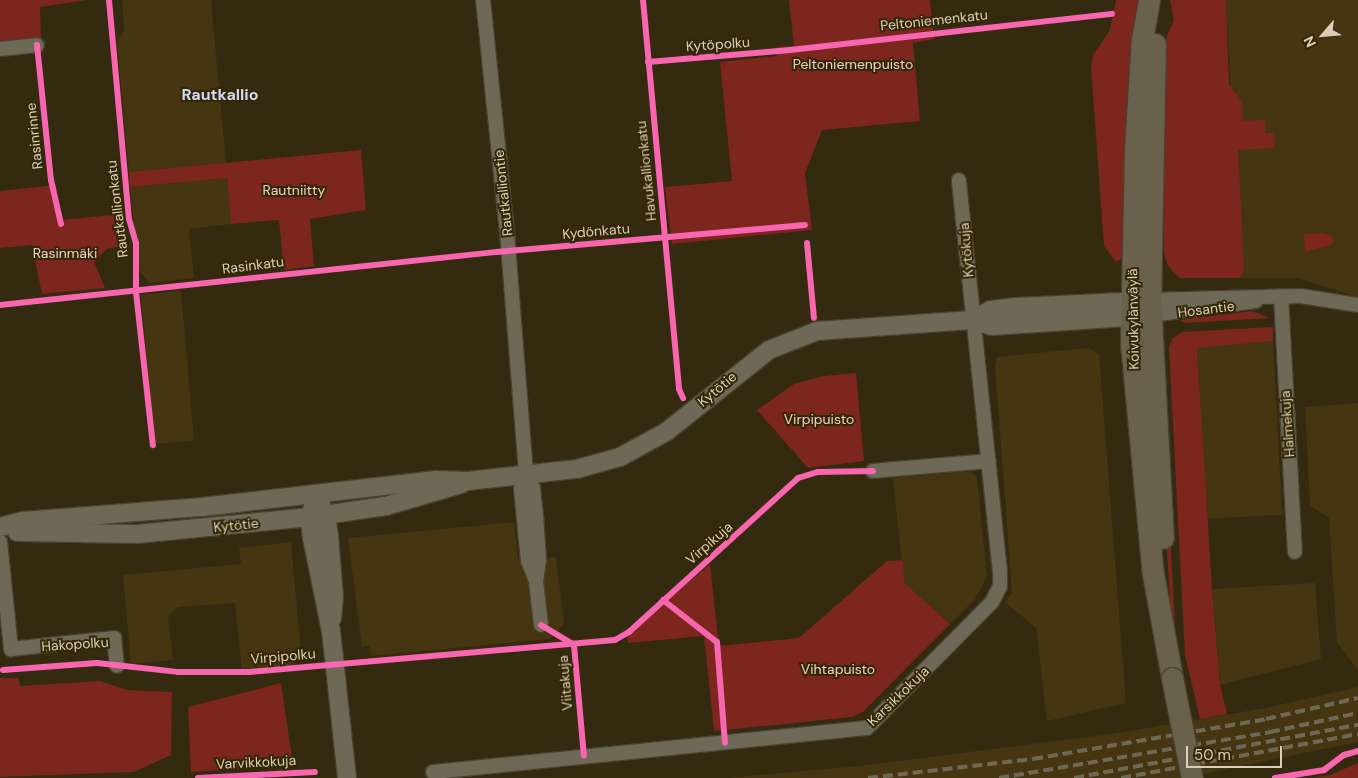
<!DOCTYPE html>
<meta charset="utf-8">
<style>
body{margin:0}
#map{position:relative;width:1358px;height:778px;overflow:hidden;background:#332a10;font-family:"DM Sans",sans-serif}
div>[style]{position:absolute}
[style*='--x']{left:calc(var(--x)*1px);top:calc(var(--y)*1px);width:calc(var(--w)*1px);rotate:calc(var(--a)*1deg)}
.built>*{inset:0;background:#453611;transform-origin:0 0}
.green>*{inset:0;background:#7c261e}
.roads{filter:drop-shadow(1px 0 #494230) drop-shadow(-1px 0 #494230) drop-shadow(0 1px #494230) drop-shadow(0 -1px #494230)}
.minor>*{height:14px;margin:-7px;padding:0 7px;transform-origin:7px;border-radius:7px;background:#6e6857}
.tertiary>*{height:18px;margin:-9px;padding:0 9px;transform-origin:9px;border-radius:9px;background:#6e6857}
.primary>*{height:21px;margin:-10.5px;padding:0 10.5px;transform-origin:10.5px;border-radius:10.5px;background:#6a614c}
.rail>*{height:4px;margin-top:-2px;transform-origin:0;background:repeating-linear-gradient(90deg,#6e6856 0 10px,transparent 0 15px)}
.bridges{filter:drop-shadow(1px 0 #494230) drop-shadow(-1px 0 #494230) drop-shadow(0 1px #494230) drop-shadow(0 -1px #494230)}
.primary-bridge>*{height:21px;margin:-10.5px;padding:0 10.5px;transform-origin:10.5px;border-radius:10.5px;background:#6a614c}
.cycleway>*{height:6px;margin:-3px;padding:0 3px;transform-origin:3px;border-radius:3px;background:#f766af}
span{translate:-50% -50%;white-space:nowrap;text-align:center;line-height:1.15;-webkit-text-stroke:4px #342706;paint-order:stroke}
.street-label{font-size:14px;color:#dad0ba}
.park-label{font-size:14px;color:#efcfcb}
.quarter-label{font-size:16px;color:#cfdaf6;font-weight:700}
.north{position:absolute;left:1298px;top:10px;width:50px;height:50px;-webkit-text-stroke:4px #342706;paint-order:stroke;rotate:243deg;font-size:14px;font-weight:700;line-height:20px;text-align:center;color:#dad0ba}
.north::after{content:'';display:block;margin:auto;width:18px;height:22px;background:#dad0ba;clip-path:polygon(50% 0,100% 100%,50% 72%,0 100%)}
.scale{position:absolute;left:1186px;top:746px;width:96px;height:22px;box-sizing:border-box;border:2px solid #dad0ba;border-top:0;padding-left:6px;font-size:15px;line-height:18px;white-space:nowrap;color:#dad0ba;-webkit-text-stroke:4px #342706;paint-order:stroke}
</style>
<div id="map">
<div class="built">
<div style="clip-path:polygon(122px 0,211px 0,226px 163px,129px 172px,117px 42px,124px 30px)"></div>
<div style="clip-path:polygon(1226px 0,1358px 0,1358px 297px,1298px 278px,1240px 278px)"></div>
<div style="clip-path:polygon(227px 178px,231px 224px,189px 229px,194px 278px,150px 283px,139px 271px,130px 187px)"></div>
<div style="left:181px;top:291px;width:150px;height:40px;rotate:85deg"></div>
<div style="left:1273px;top:341px;width:174px;height:76px;rotate:87deg"></div>
<div style="clip-path:polygon(1088px 348px,1099px 354px,1126px 703px,1047px 721px,1036px 628px,1005px 602px,1012px 593px,995px 366px,997px 357px)"></div>
<div style="clip-path:polygon(1358px 403px,1358px 670px,1337px 642px,1329px 518px,1310px 505px,1305px 407px)"></div>
<div style="clip-path:polygon(970px 471px,977px 478px,987px 577px,975px 599px,950px 624px,904px 582px,893px 478px)"></div>
<div style="clip-path:polygon(514px 522px,518px 559px,556px 557px,564px 624px,549px 639px,371px 656px,369px 646px,362px 647px,348px 538px)"></div>
<div style="clip-path:polygon(291px 542px,301px 654px,293px 656px,293px 665px,242px 669px,235px 603px,178px 607px,168px 616px,173px 660px,131px 664px,123px 575px,241px 564px,239px 548px)"></div>
<div style="clip-path:polygon(1315px 583px,1321px 659px,1220px 685px,1212px 589px)"></div>
<div style="clip-path:polygon(1358px 687px,1358px 742px,1183px 778px,726px 778px,859px 766px,1111px 734px,1266px 708px)"></div>
</div>
<div class="green">
<div style="clip-path:polygon(0 0,87px 0,40px 7px,41px 41px,0 45px)"></div>
<div style="clip-path:polygon(789px 0,930px 0,934px 39px,913px 43px,920px 121px,822px 130px,805px 173px,812px 230px,672px 244px,665px 187px,732px 181px,720px 62px,777px 56px,777px 47px,794px 46px)"></div>
<div style="clip-path:polygon(1116px 0,1140px 0,1124px 257px,1116px 262px,1104px 246px,1091px 67px,1093px 55px,1110px 30px)"></div>
<div style="clip-path:polygon(1170px 0,1226px 0,1229px 84px,1242px 102px,1243px 121px,1265px 120px,1265px 133px,1275px 133px,1274px 148px,1238px 150px,1244px 268px,1240px 278px,1179px 278px,1168px 266px,1164px 253px,1164px 43px,1174px 20px)"></div>
<div style="clip-path:polygon(361px 150px,366px 210px,310px 219px,314px 266px,284px 270px,279px 220px,231px 224px,227px 178px,130px 187px,129px 172px)"></div>
<div style="clip-path:polygon(56px 185px,61px 220px,123px 214px,126px 245px,107px 249px,94px 262px,105px 288px,42px 294px,32px 245px,0 248px,0 191px)"></div>
<div style="clip-path:polygon(1323px 233px,1331px 236px,1334px 240px,1331px 245px,1305px 252px,1304px 234px)"></div>
<div style="clip-path:polygon(1252px 311px,1269px 318px,1185px 323px,1180px 320px)"></div>
<div style="clip-path:polygon(1273px 327px,1273px 341px,1197px 348px,1212px 589px,1220px 685px,1227px 714px,1200px 719px,1185px 655px,1169px 348px,1172px 339px,1182px 332px)"></div>
<div style="clip-path:polygon(1154px 353px,1165px 435px,1175px 628px,1172px 629px)"></div>
<div style="clip-path:polygon(856px 373px,864px 461px,808px 468px,757px 410px,794px 384px,824px 376px)"></div>
<div style="clip-path:polygon(903px 560px,904px 582px,950px 624px,863px 712px,852px 717px,714px 731px,704px 636px,628px 643px,627px 636px,710px 564px,719px 646px,799px 638px,887px 561px)"></div>
<div style="clip-path:polygon(0 678px,18px 678px,20px 686px,100px 681px,127px 690px,172px 692px,171px 755px,134px 772px,0 777px)"></div>
<div style="clip-path:polygon(281px 683px,293px 765px,191px 772px,188px 707px)"></div>
<div style="clip-path:polygon(1358px 763px,1358px 778px,1312px 778px,1330px 775px)"></div>
</div>
<div class="roads">
<div class="minor">
<div style="--x:483;--y:0;--w:233;--a:84.1"></div>
<div style="--x:507;--y:232;--w:244;--a:85.5"></div>
<div style="--x:526;--y:475;--w:15;--a:62"></div>
<div style="--x:533;--y:488;--w:27;--a:84"></div>
<div style="--x:536;--y:515;--w:45;--a:86.2"></div>
<div style="--x:539;--y:560;--w:21;--a:98"></div>
<div style="--x:536;--y:581;--w:44;--a:83.5"></div>
<div style="--x:0;--y:49;--w:37;--a:-6"></div>
<div style="--x:1281;--y:296;--w:256;--a:86.9"></div>
<div style="--x:1150;--y:300;--w:151;--a:-1.5"></div>
<div style="--x:1301;--y:296;--w:58;--a:9"></div>
<div style="--x:1151;--y:315;--w:106;--a:-7.6"></div>
<div style="--x:873;--y:471;--w:116;--a:-4.9"></div>
<div style="--x:526;--y:475;--w:15;--a:110"></div>
<div style="--x:521;--y:489;--w:72;--a:84.4"></div>
<div style="--x:528;--y:561;--w:22;--a:68"></div>
<div style="--x:0;--y:542;--w:108;--a:84.1"></div>
<div style="--x:11;--y:649;--w:104;--a:-6.1"></div>
<div style="--x:114;--y:638;--w:28;--a:84"></div>
<div style="--x:433;--y:772;--w:436;--a:-5.8"></div>
<div style="--x:867;--y:728;--w:177;--a:-45.2"></div>
<div style="--x:992;--y:602;--w:18;--a:-63"></div>
<div style="--x:1000;--y:586;--w:14;--a:-90"></div>
<div style="--x:1000;--y:572;--w:394;--a:-96"></div>
</div>
<div class="tertiary">
<div style="--x:972;--y:320;--w:21;--a:-28"></div>
<div style="--x:991;--y:310;--w:25;--a:-7"></div>
<div style="--x:1016;--y:307;--w:128;--a:-2.7"></div>
<div style="--x:321;--y:505;--w:11;--a:63"></div>
<div style="--x:326;--y:515;--w:21;--a:82"></div>
<div style="--x:329;--y:536;--w:61;--a:85.3"></div>
<div style="--x:334;--y:597;--w:21;--a:95"></div>
<div style="--x:313;--y:507;--w:10;--a:107"></div>
<div style="--x:310;--y:517;--w:21;--a:85"></div>
<div style="--x:312;--y:538;--w:95;--a:78.5"></div>
<div style="--x:331;--y:631;--w:148;--a:83.8"></div>
<div style="--x:0;--y:527;--w:24;--a:-15"></div>
<div style="--x:23;--y:521;--w:180;--a:-4.5"></div>
<div style="--x:202;--y:507;--w:236;--a:-6.6"></div>
<div style="--x:436;--y:480;--w:32;--a:2"></div>
<div style="--x:468;--y:481;--w:110;--a:-6.3"></div>
<div style="--x:577;--y:469;--w:45;--a:-15.6"></div>
<div style="--x:620;--y:457;--w:52;--a:-28.5"></div>
<div style="--x:666;--y:432;--w:132;--a:-38.5"></div>
<div style="--x:769;--y:350;--w:52;--a:-21.6"></div>
<div style="--x:817;--y:331;--w:155;--a:-4.1"></div>
<div style="--x:972;--y:320;--w:21;--a:17"></div>
<div style="--x:992;--y:326;--w:151;--a:-3.8"></div>
<div style="--x:17;--y:532;--w:120;--a:1"></div>
<div style="--x:137;--y:534;--w:174;--a:-5.6"></div>
<div style="--x:310;--y:517;--w:77;--a:-8.2"></div>
<div style="--x:386;--y:506;--w:78;--a:-16.3"></div>
</div>
<div class="primary">
<div style="--x:1149;--y:0;--w:39;--a:100"></div>
<div style="--x:1142;--y:38;--w:111;--a:93.6"></div>
<div style="--x:1135;--y:149;--w:194;--a:91.2"></div>
<div style="--x:1131;--y:343;--w:232;--a:84.6"></div>
<div style="--x:1153;--y:574;--w:106;--a:79.6"></div>
<div style="--x:1155;--y:44;--w:256;--a:91.1"></div>
<div style="--x:1150;--y:300;--w:238;--a:86.9"></div>
</div>
</div>
<div class="rail">
<div style="--x:868;--y:778;--w:166;--a:-6.6"></div>
<div style="--x:1033;--y:759;--w:236;--a:-9.7"></div>
<div style="--x:1266;--y:719;--w:94;--a:-12.9"></div>
<div style="--x:999;--y:778;--w:275;--a:-9.6"></div>
<div style="--x:1270;--y:732;--w:90;--a:-12.2"></div>
<div style="--x:1074;--y:778;--w:289;--a:-10.6"></div>
<div style="--x:1121;--y:778;--w:241;--a:-10.5"></div>
</div>
<div class="bridges">
<div class="primary-bridge">
<div style="--x:1172;--y:678;--w:102;--a:78.7"></div>
</div>
</div>
<div class="cycleway">
<div style="--x:109;--y:0;--w:220;--a:84.8"></div>
<div style="--x:129;--y:219;--w:25;--a:74"></div>
<div style="--x:136;--y:243;--w:49;--a:90"></div>
<div style="--x:136;--y:292;--w:154;--a:83.7"></div>
<div style="--x:643;--y:0;--w:391;--a:84.7"></div>
<div style="--x:679;--y:389;--w:10;--a:66"></div>
<div style="--x:37;--y:45;--w:136;--a:84.1"></div>
<div style="--x:51;--y:180;--w:45;--a:77.2"></div>
<div style="--x:648;--y:62;--w:143;--a:-4.8"></div>
<div style="--x:790;--y:50;--w:324;--a:-6.4"></div>
<div style="--x:807;--y:243;--w:75;--a:84.7"></div>
<div style="--x:0;--y:305;--w:500;--a:-6.1"></div>
<div style="--x:497;--y:252;--w:309;--a:-5"></div>
<div style="--x:663;--y:600;--w:68;--a:37.9"></div>
<div style="--x:717;--y:642;--w:101;--a:85.5"></div>
<div style="--x:541;--y:625;--w:39;--a:31"></div>
<div style="--x:574;--y:645;--w:111;--a:84.9"></div>
<div style="--x:3;--y:670;--w:94;--a:-4.3"></div>
<div style="--x:97;--y:663;--w:81;--a:6.3"></div>
<div style="--x:178;--y:672;--w:71;--a:0"></div>
<div style="--x:249;--y:672;--w:367;--a:-5"></div>
<div style="--x:615;--y:640;--w:16;--a:-30"></div>
<div style="--x:629;--y:632;--w:229;--a:-42.3"></div>
<div style="--x:798;--y:478;--w:21;--a:-17"></div>
<div style="--x:818;--y:472;--w:55;--a:-1"></div>
<div style="--x:198;--y:778;--w:117;--a:-2.9"></div>
<div style="--x:1275;--y:778;--w:50;--a:-9.3"></div>
<div style="--x:1324;--y:770;--w:25;--a:-37"></div>
<div style="--x:1344;--y:755;--w:15;--a:-16"></div>
</div>
<div class="street-label">
<span style="left:934px;top:20px;rotate:-6deg">Peltoniemenkatu</span>
<span style="left:718px;top:44px;rotate:-4deg">Kytöpolku</span>
<span style="left:34px;top:136px;rotate:-96deg">Rasinrinne</span>
<span style="left:646px;top:171px;rotate:-96deg">Havukallionkatu</span>
<span style="left:503px;top:193px;rotate:-96deg">Rautkalliontie</span>
<span style="left:117px;top:209px;rotate:-97deg">Rautkallionkatu</span>
<span style="left:596px;top:231px;rotate:-5deg">Kydönkatu</span>
<span style="left:966px;top:250px;rotate:-95deg">Kytökuja</span>
<span style="left:253px;top:265px;rotate:-7deg">Rasinkatu</span>
<span style="left:1206px;top:309px;rotate:-7deg">Hosantie</span>
<span style="left:1133px;top:319px;rotate:-91deg">Koivukylänväylä</span>
<span style="left:717px;top:389px;rotate:-40deg">Kytötie</span>
<span style="left:1287px;top:424px;rotate:-94deg">Halmekuja</span>
<span style="left:236px;top:525px;rotate:-6deg">Kytötie</span>
<span style="left:709px;top:543px;rotate:-41deg">Virpikuja</span>
<span style="left:75px;top:644px;rotate:-4deg">Hakopolku</span>
<span style="left:283px;top:656px;rotate:-5deg">Virpipolku</span>
<span style="left:565px;top:683px;rotate:-95deg">Viitakuja</span>
<span style="left:898px;top:696px;rotate:-44deg">Karsikkokuja</span>
<span style="left:256px;top:762px;rotate:-3deg">Varvikkokuja</span>
</div>
<div class="park-label">
<span style="left:853px;top:64px">Peltoniemenpuisto</span>
<span style="left:294px;top:190px">Rautniitty</span>
<span style="left:65px;top:253px">Rasinmäki</span>
<span style="left:819px;top:419px">Virpipuisto</span>
<span style="left:838px;top:669px">Vihtapuisto</span>
</div>
<div class="quarter-label">
<span style="left:220px;top:95px">Rautkallio</span>
</div>
<div class="north">N</div>
<div class="scale">50 m</div>
</div>
